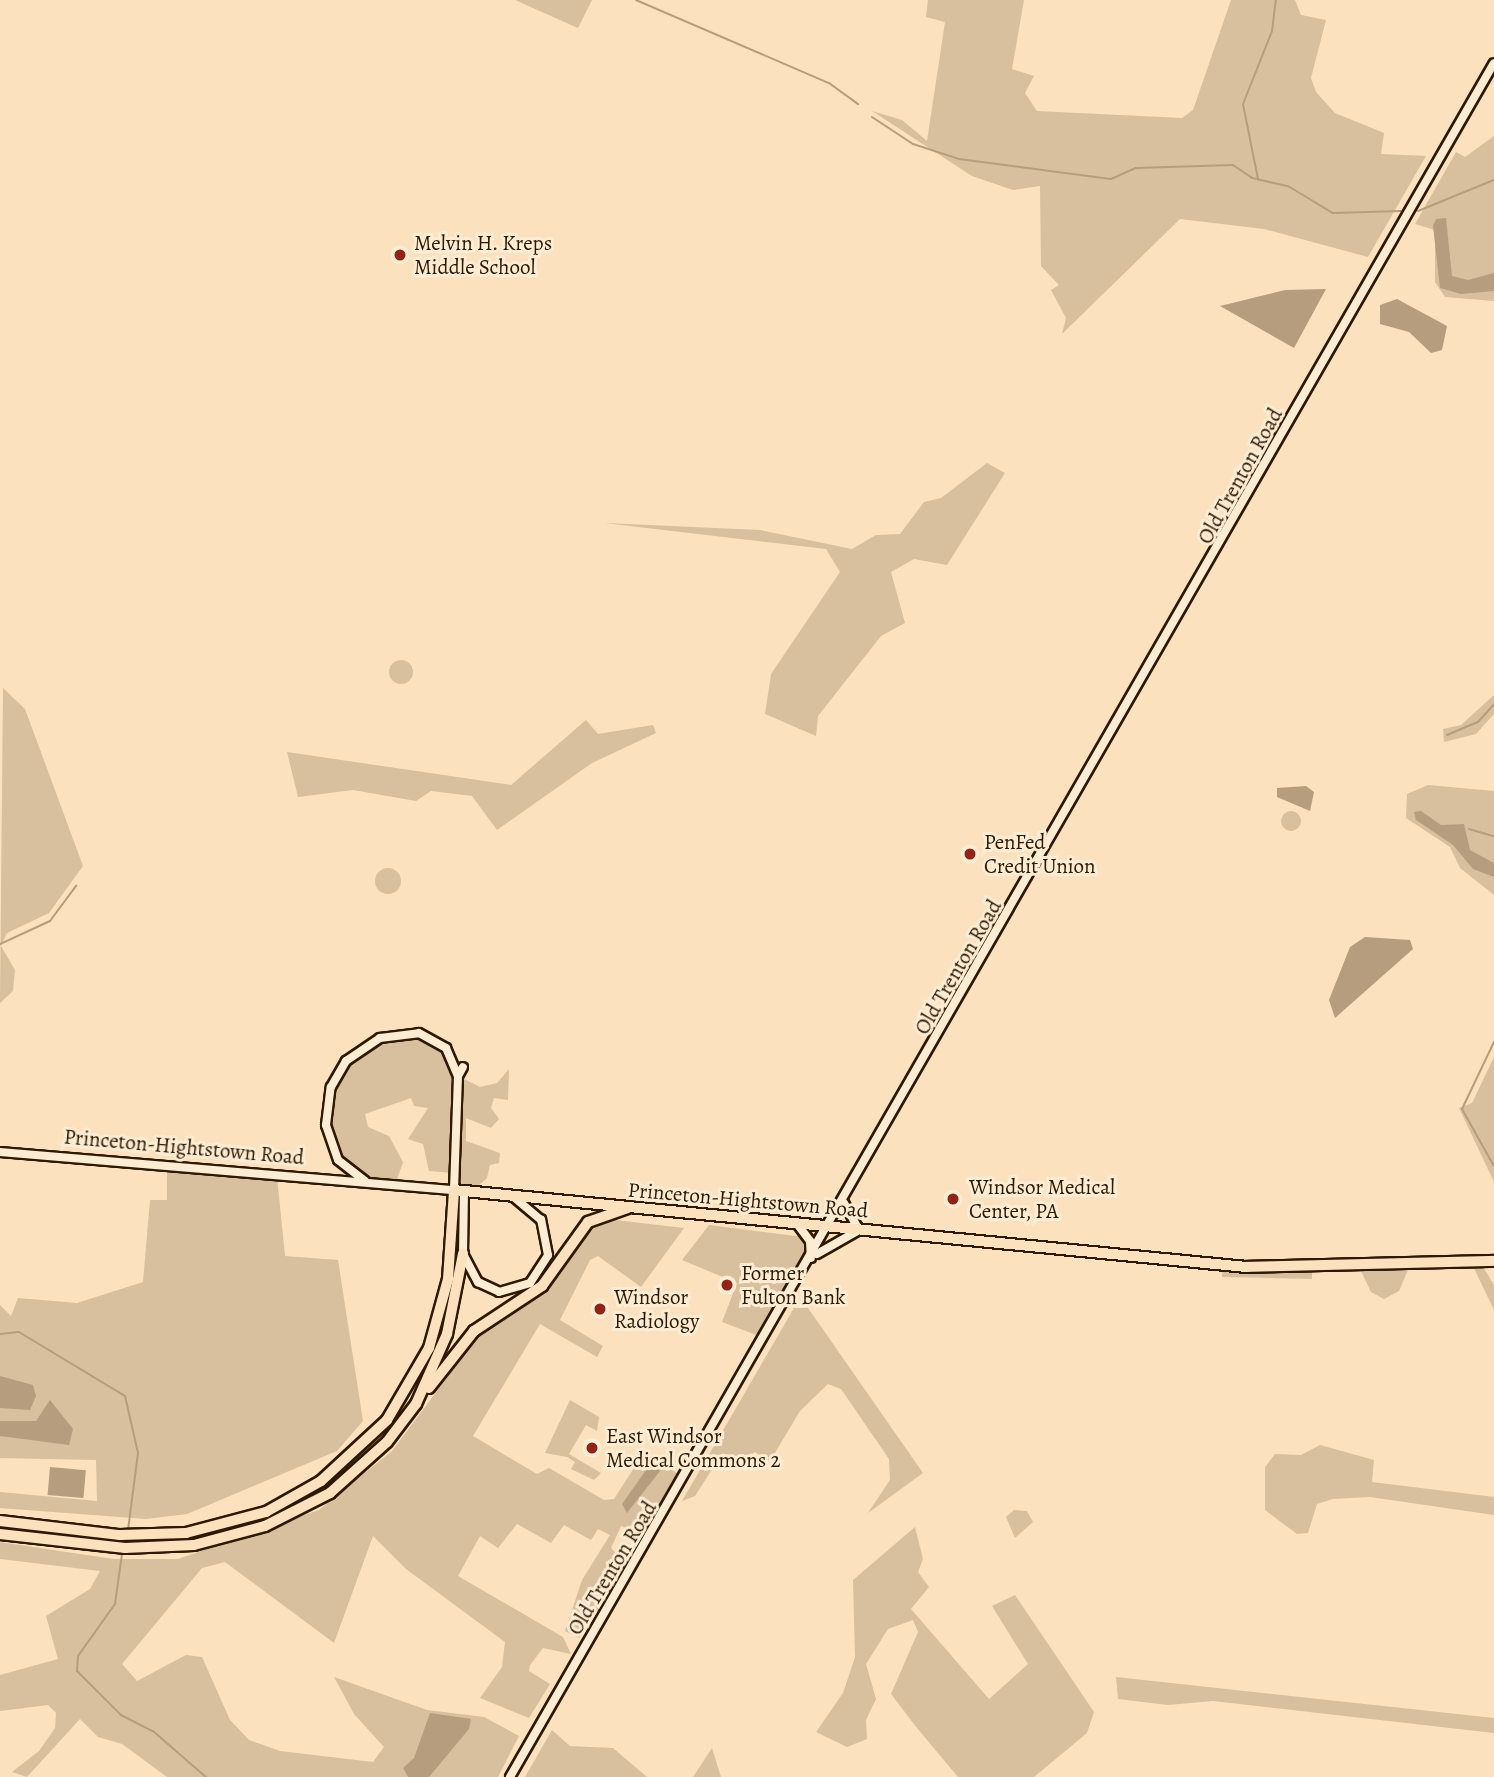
<!DOCTYPE html>
<style>
body{margin:0}
#map{position:relative;width:1494px;height:1777px;overflow:hidden;background:#fbe1bd;font-family:Alegreya,serif}
div>[style]{position:absolute}
[style*='--x']{left:calc(var(--x)*1px);top:calc(var(--y)*1px);width:calc(var(--w)*1px);rotate:calc(var(--a)*1deg)}
.green>*{inset:0;background:#d8bf9d}
.round{border-radius:50%}
.water>*{inset:0;background:#b59d7e;transform-origin:0 0}
.stream>*{height:2px;margin:-1px;padding:0 1px;transform-origin:1px;border-radius:1px;background:#b59d7e}
.roads{filter:drop-shadow(2px 0 #2e1903) drop-shadow(-2px 0 #2e1903) drop-shadow(0 2px #2e1903) drop-shadow(0 -2px #2e1903)}
.secondary>*{height:8px;margin:-4px;padding:0 4px;transform-origin:4px;border-radius:4px;background:#fcecd4}
.primary>*{height:10px;margin:-5px;padding:0 5px;transform-origin:5px;border-radius:5px;background:#fbe1bd}
.highway>*{height:10px;margin:-5px;padding:0 5px;transform-origin:5px;border-radius:5px;background:#fbe1bd}
.dots>*{width:19px;height:19px;translate:-50% -50%;box-sizing:border-box;border:4px solid #fcecd4;border-radius:50%}
span{translate:-50% -50%;white-space:nowrap;text-align:center;line-height:1.15;-webkit-text-stroke:6px #fcecd4;paint-order:stroke}
.poi-label{font-size:21px;color:#2e1903}
.left{translate:0 -50%;text-align:left}
.street-label{font-size:21px;color:#2e1903}
</style>
<div id="map">
<div class="green">
<div style="clip-path:polygon(515px 0,592px 0,578px 28px)"></div>
<div style="clip-path:polygon(928px 0,1024px 0,1012px 69px,1034px 76px,1025px 93px,1037px 111px,1182px 118px,1193px 110px,1231px 0,1295px 0,1301px 15px,1326px 20px,1311px 78px,1316px 92px,1335px 113px,1384px 133px,1381px 154px,1426px 156px,1368px 257px,1264px 229px,1180px 219px,1062px 334px,1066px 318px,1051px 290px,1059px 285px,1041px 266px,1040px 186px,1013px 190px,972px 176px,872px 111px,902px 120px,927px 141px,945px 22px,926px 17px)"></div>
<div style="clip-path:polygon(1494px 136px,1494px 301px,1445px 297px,1435px 282px,1435px 230px,1415px 224px,1456px 152px,1465px 157px)"></div>
<div style="clip-path:polygon(987px 463px,1005px 473px,947px 565px,914px 559px,891px 572px,905px 623px,881px 636px,818px 716px,816px 736px,765px 714px,771px 674px,840px 572px,826px 549px,604px 523px,760px 530px,852px 549px,876px 535px,900px 534px,924px 502px,941px 498px)"></div>
<div class="round" style="left:389px;top:660px;width:24px;height:24px"></div>
<div style="clip-path:polygon(3px 688px,25px 709px,83px 866px,49px 913px,7px 933px,1px 946px,15px 970px,13px 991px,0 1003px)"></div>
<div style="clip-path:polygon(1494px 695px,1494px 714px,1476px 734px,1444px 742px,1443px 729px,1461px 725px)"></div>
<div style="clip-path:polygon(586px 720px,598px 734px,653px 725px,656px 733px,592px 763px,497px 830px,472px 796px,431px 791px,416px 801px,353px 790px,298px 797px,287px 752px,511px 785px)"></div>
<div style="clip-path:polygon(1428px 785px,1494px 791px,1494px 895px,1460px 868px,1450px 847px,1406px 818px,1407px 794px)"></div>
<div class="round" style="left:1281px;top:811px;width:20px;height:20px"></div>
<div class="round" style="left:375px;top:868px;width:26px;height:26px"></div>
<div style="clip-path:polygon(404px 1033px,441px 1043px,458px 1076px,480px 1087px,497px 1083px,509px 1069px,508px 1100px,494px 1098px,491px 1108px,499px 1119px,491px 1128px,466px 1118px,466px 1141px,500px 1153px,499px 1163px,490px 1165px,487px 1178px,471px 1192px,454px 1190px,454px 1173px,429px 1171px,423px 1144px,408px 1139px,428px 1108px,414px 1106px,411px 1098px,365px 1114px,368px 1127px,389px 1136px,403px 1162px,395px 1185px,368px 1182px,343px 1166px,327px 1134px,331px 1087px,358px 1051px)"></div>
<div style="clip-path:polygon(1494px 1057px,1494px 1182px,1459px 1108px,1472px 1103px)"></div>
<div style="clip-path:polygon(167px 1163px,277px 1177px,285px 1256px,338px 1260px,363px 1421px,337px 1451px,187px 1514px,146px 1519px,0 1508px,0 1492px,97px 1501px,96px 1460px,0 1458px,0 1305px,11px 1316px,18px 1298px,77px 1303px,143px 1282px,150px 1200px,167px 1200px)"></div>
<div style="clip-path:polygon(607px 1219px,684px 1228px,641px 1287px,598px 1256px,590px 1260px,560px 1320px,603px 1346px,597px 1357px,540px 1324px,473px 1436px,537px 1474px,549px 1468px,604px 1500px,614px 1499px,643px 1454px,677px 1473px,642px 1533px,621px 1526px,611px 1548px,627px 1565px,579px 1638px,565px 1631px,582px 1580px,610px 1535px,598px 1529px,591px 1540px,564px 1525px,551px 1543px,517px 1524px,498px 1548px,480px 1536px,458px 1576px,563px 1637px,571px 1654px,543px 1648px,530px 1665px,529px 1671px,550px 1684px,529px 1718px,480px 1698px,502px 1667px,505px 1642px,406px 1569px,373px 1536px,334px 1643px,225px 1562px,202px 1568px,122px 1664px,137px 1681px,186px 1655px,202px 1657px,230px 1720px,249px 1740px,280px 1751px,373px 1762px,384px 1747px,354px 1714px,334px 1677px,427px 1710px,484px 1717px,519px 1736px,498px 1777px,167px 1777px,122px 1744px,98px 1737px,80px 1719px,27px 1777px,12px 1772px,39px 1751px,55px 1728px,56px 1713px,48px 1705px,0 1711px,0 1675px,58px 1659px,46px 1616px,90px 1589px,100px 1571px,0 1559px,0 1542px,113px 1559px,178px 1559px,319px 1510px,392px 1451px,479px 1335px,549px 1289px,592px 1225px)"></div>
<div style="clip-path:polygon(709px 1225px,804px 1237px,807px 1248px,759px 1336px,722px 1322px,737px 1283px,682px 1260px)"></div>
<div style="clip-path:polygon(1471px 1262px,1480px 1262px,1494px 1285px,1494px 1310px)"></div>
<div style="clip-path:polygon(1223px 1264px,1312px 1268px,1312px 1279px,1222px 1277px)"></div>
<div style="clip-path:polygon(1410px 1265px,1399px 1291px,1384px 1299px,1371px 1292px,1359px 1267px)"></div>
<div style="clip-path:polygon(794px 1308px,808px 1308px,923px 1473px,868px 1513px,890px 1480px,889px 1459px,841px 1389px,828px 1384px,800px 1411px,770px 1461px,755px 1452px,732px 1467px,718px 1460px,695px 1496px,682px 1501px)"></div>
<div style="clip-path:polygon(570px 1400px,599px 1417px,597px 1431px,586px 1425px,569px 1454px,601px 1473px,594px 1480px,571px 1469px,575px 1462px,567px 1457px,545px 1453px)"></div>
<div style="clip-path:polygon(1320px 1445px,1374px 1460px,1372px 1482px,1494px 1497px,1494px 1515px,1370px 1497px,1333px 1499px,1317px 1504px,1308px 1533px,1297px 1534px,1265px 1510px,1265px 1467px,1275px 1454px,1301px 1455px)"></div>
<div style="clip-path:polygon(1014px 1510px,1027px 1511px,1033px 1522px,1015px 1538px,1006px 1517px)"></div>
<div style="clip-path:polygon(915px 1527px,923px 1559px,918px 1572px,929px 1587px,911px 1609px,989px 1699px,1028px 1664px,992px 1606px,1015px 1595px,1094px 1712px,1087px 1733px,1034px 1777px,958px 1777px,917px 1728px,891px 1694px,918px 1632px,913px 1620px,888px 1629px,866px 1664px,876px 1699px,866px 1720px,867px 1739px,847px 1747px,816px 1732px,843px 1693px,855px 1657px,853px 1580px)"></div>
<div style="clip-path:polygon(1116px 1677px,1494px 1718px,1494px 1733px,1213px 1701px,1168px 1705px,1118px 1699px)"></div>
<div style="clip-path:polygon(552px 1730px,570px 1746px,613px 1748px,647px 1777px,525px 1777px)"></div>
<div style="clip-path:polygon(712px 1748px,721px 1777px,693px 1777px)"></div>
</div>
<div class="water">
<div style="clip-path:polygon(1446px 218px,1452px 276px,1468px 280px,1494px 273px,1494px 291px,1461px 294px,1440px 288px,1433px 226px,1436px 219px)"></div>
<div style="clip-path:polygon(1326px 289px,1294px 348px,1220px 306px,1285px 290px)"></div>
<div style="clip-path:polygon(1397px 299px,1447px 326px,1442px 350px,1431px 353px,1409px 332px,1380px 324px,1380px 305px)"></div>
<div style="clip-path:polygon(1306px 786px,1314px 792px,1310px 811px,1277px 797px,1277px 788px)"></div>
<div style="clip-path:polygon(1421px 811px,1441px 825px,1464px 824px,1470px 850px,1494px 863px,1494px 877px,1473px 869px,1453px 845px,1416px 820px,1414px 812px)"></div>
<div style="clip-path:polygon(1365px 937px,1410px 940px,1413px 949px,1335px 1018px,1329px 1000px,1350px 947px)"></div>
<div style="clip-path:polygon(0 1376px,33px 1385px,36px 1396px,30px 1410px,0 1408px)"></div>
<div style="clip-path:polygon(50px 1400px,73px 1429px,69px 1445px,0 1436px,0 1421px,36px 1421px)"></div>
<div style="clip-path:polygon(651px 1463px,660px 1471px,627px 1513px,622px 1504px)"></div>
<div style="left:50px;top:1467px;width:36px;height:28px;rotate:5deg"></div>
<div style="clip-path:polygon(430px 1713px,471px 1719px,469px 1729px,429px 1777px,408px 1777px,403px 1768px,414px 1758px)"></div>
</div>
<div class="stream">
<div style="--x:636;--y:0;--w:210;--a:23.3"></div>
<div style="--x:829;--y:83;--w:36;--a:36"></div>
<div style="--x:872;--y:117;--w:49;--a:33.4"></div>
<div style="--x:913;--y:144;--w:48;--a:18.1"></div>
<div style="--x:959;--y:159;--w:153;--a:7.5"></div>
<div style="--x:1111;--y:179;--w:27;--a:-24"></div>
<div style="--x:1136;--y:168;--w:97;--a:-1.8"></div>
<div style="--x:1233;--y:165;--w:23;--a:34"></div>
<div style="--x:1252;--y:178;--w:37;--a:13"></div>
<div style="--x:1288;--y:186;--w:52;--a:31"></div>
<div style="--x:1333;--y:213;--w:68;--a:-1.7"></div>
<div style="--x:1258;--y:179;--w:76;--a:-101.3"></div>
<div style="--x:1243;--y:104;--w:79;--a:-68.3"></div>
<div style="--x:1272;--y:31;--w:31;--a:-83"></div>
<div style="--x:1418;--y:211;--w:82;--a:-22.2"></div>
<div style="--x:1447;--y:735;--w:34;--a:-23"></div>
<div style="--x:1478;--y:722;--w:24;--a:-48"></div>
<div style="--x:1469;--y:829;--w:26;--a:16"></div>
<div style="--x:0;--y:944;--w:55;--a:-24.7"></div>
<div style="--x:50;--y:921;--w:44;--a:-53.4"></div>
<div style="--x:1494;--y:1042;--w:74;--a:115.5"></div>
<div style="--x:1462;--y:1109;--w:65;--a:60.7"></div>
<div style="--x:0;--y:1334;--w:19;--a:-6"></div>
<div style="--x:19;--y:1332;--w:124;--a:31.1"></div>
<div style="--x:125;--y:1396;--w:58;--a:77.2"></div>
<div style="--x:138;--y:1453;--w:78;--a:97.4"></div>
<div style="--x:122;--y:1554;--w:50;--a:98"></div>
<div style="--x:115;--y:1604;--w:64;--a:125.4"></div>
<div style="--x:78;--y:1656;--w:15;--a:94"></div>
<div style="--x:77;--y:1671;--w:62;--a:45"></div>
<div style="--x:121;--y:1715;--w:36;--a:27"></div>
<div style="--x:153;--y:1731;--w:70;--a:41"></div>
</div>
<div class="roads">
<div class="secondary">
<div style="--x:0;--y:1152;--w:456;--a:4.8"></div>
<div style="--x:454;--y:1190;--w:114;--a:-88"></div>
<div style="--x:458;--y:1076;--w:10;--a:-61"></div>
<div style="--x:365;--y:1181;--w:34;--a:-142"></div>
<div style="--x:338;--y:1160;--w:37;--a:-109"></div>
<div style="--x:326;--y:1125;--w:38;--a:-83"></div>
<div style="--x:331;--y:1087;--w:30;--a:-60"></div>
<div style="--x:346;--y:1061;--w:41;--a:-34.1"></div>
<div style="--x:380;--y:1038;--w:39;--a:-7"></div>
<div style="--x:419;--y:1033;--w:31;--a:29"></div>
<div style="--x:446;--y:1048;--w:30;--a:67"></div>
<div style="--x:464;--y:1191;--w:63;--a:90.9"></div>
<div style="--x:463;--y:1254;--w:32;--a:62"></div>
<div style="--x:478;--y:1282;--w:23;--a:25"></div>
<div style="--x:499;--y:1292;--w:32;--a:-16"></div>
<div style="--x:530;--y:1283;--w:33;--a:-57"></div>
<div style="--x:548;--y:1255;--w:36;--a:-101"></div>
<div style="--x:541;--y:1220;--w:35;--a:-140"></div>
<div style="--x:798;--y:1225;--w:20;--a:53"></div>
<div style="--x:810;--y:1241;--w:17;--a:87"></div>
<div style="--x:817;--y:1254;--w:48;--a:-29.7"></div>
<div style="--x:859;--y:1230;--w:31;--a:-119"></div>
<div style="--x:510;--y:1777;--w:1976;--a:-60.14"></div>
</div>
<div class="primary">
<div style="--x:454;--y:1190;--w:797;--a:5.55"></div>
<div style="--x:1247;--y:1267;--w:247;--a:-1.4"></div>
</div>
<div class="highway">
<div style="--x:429;--y:1388;--w:73;--a:-51.7"></div>
<div style="--x:474;--y:1331;--w:82;--a:-33.5"></div>
<div style="--x:542;--y:1286;--w:79;--a:-54.3"></div>
<div style="--x:588;--y:1222;--w:42;--a:-19.3"></div>
<div style="--x:0;--y:1521;--w:121;--a:6.7"></div>
<div style="--x:120;--y:1535;--w:66;--a:-1.7"></div>
<div style="--x:186;--y:1533;--w:83;--a:-14.7"></div>
<div style="--x:266;--y:1512;--w:63;--a:-29.4"></div>
<div style="--x:321;--y:1481;--w:90;--a:-42.7"></div>
<div style="--x:387;--y:1420;--w:83;--a:-59.7"></div>
<div style="--x:429;--y:1348;--w:72;--a:-74.6"></div>
<div style="--x:448;--y:1279;--w:89;--a:-86.1"></div>
<div style="--x:0;--y:1534;--w:126;--a:6.4"></div>
<div style="--x:125;--y:1548;--w:69;--a:-2.5"></div>
<div style="--x:194;--y:1545;--w:73;--a:-15"></div>
<div style="--x:265;--y:1526;--w:73;--a:-26.9"></div>
<div style="--x:330;--y:1493;--w:76;--a:-41.8"></div>
<div style="--x:387;--y:1442;--w:48;--a:-52.7"></div>
<div style="--x:416;--y:1404;--w:77;--a:-66.1"></div>
<div style="--x:447;--y:1334;--w:82;--a:-78.7"></div>
</div>
</div>
<div class="dots">
<div style="left:400px;top:255px;background:#8f2418"></div>
<div style="left:970px;top:854px;background:#8f2418"></div>
<div style="left:953px;top:1199px;background:#8f2418"></div>
<div style="left:727px;top:1285px;background:#8f2418"></div>
<div style="left:600px;top:1309px;background:#8f2418"></div>
<div style="left:592px;top:1448px;background:#8f2418"></div>
</div>
<div class="poi-label">
<span class="left" style="left:414px;top:255px">Melvin H. Kreps<br>Middle School</span>
<span class="left" style="left:984px;top:854px">PenFed<br>Credit Union</span>
<span class="left" style="left:969px;top:1199px">Windsor Medical<br>Center, PA</span>
<span class="left" style="left:741px;top:1285px">Former<br>Fulton Bank</span>
<span class="left" style="left:614px;top:1309px">Windsor<br>Radiology</span>
<span class="left" style="left:606px;top:1448px">East Windsor<br>Medical Commons 2</span>
</div>
<div class="street-label">
<span style="left:1240px;top:476px;rotate:-61deg">Old Trenton Road</span>
<span style="left:958px;top:967px;rotate:-60deg">Old Trenton Road</span>
<span style="left:184px;top:1147px;rotate:5deg">Princeton-Hightstown Road</span>
<span style="left:748px;top:1200px;rotate:5deg">Princeton-Hightstown Road</span>
<span style="left:612px;top:1568px;rotate:-59deg">Old Trenton Road</span>
</div>
</div>
